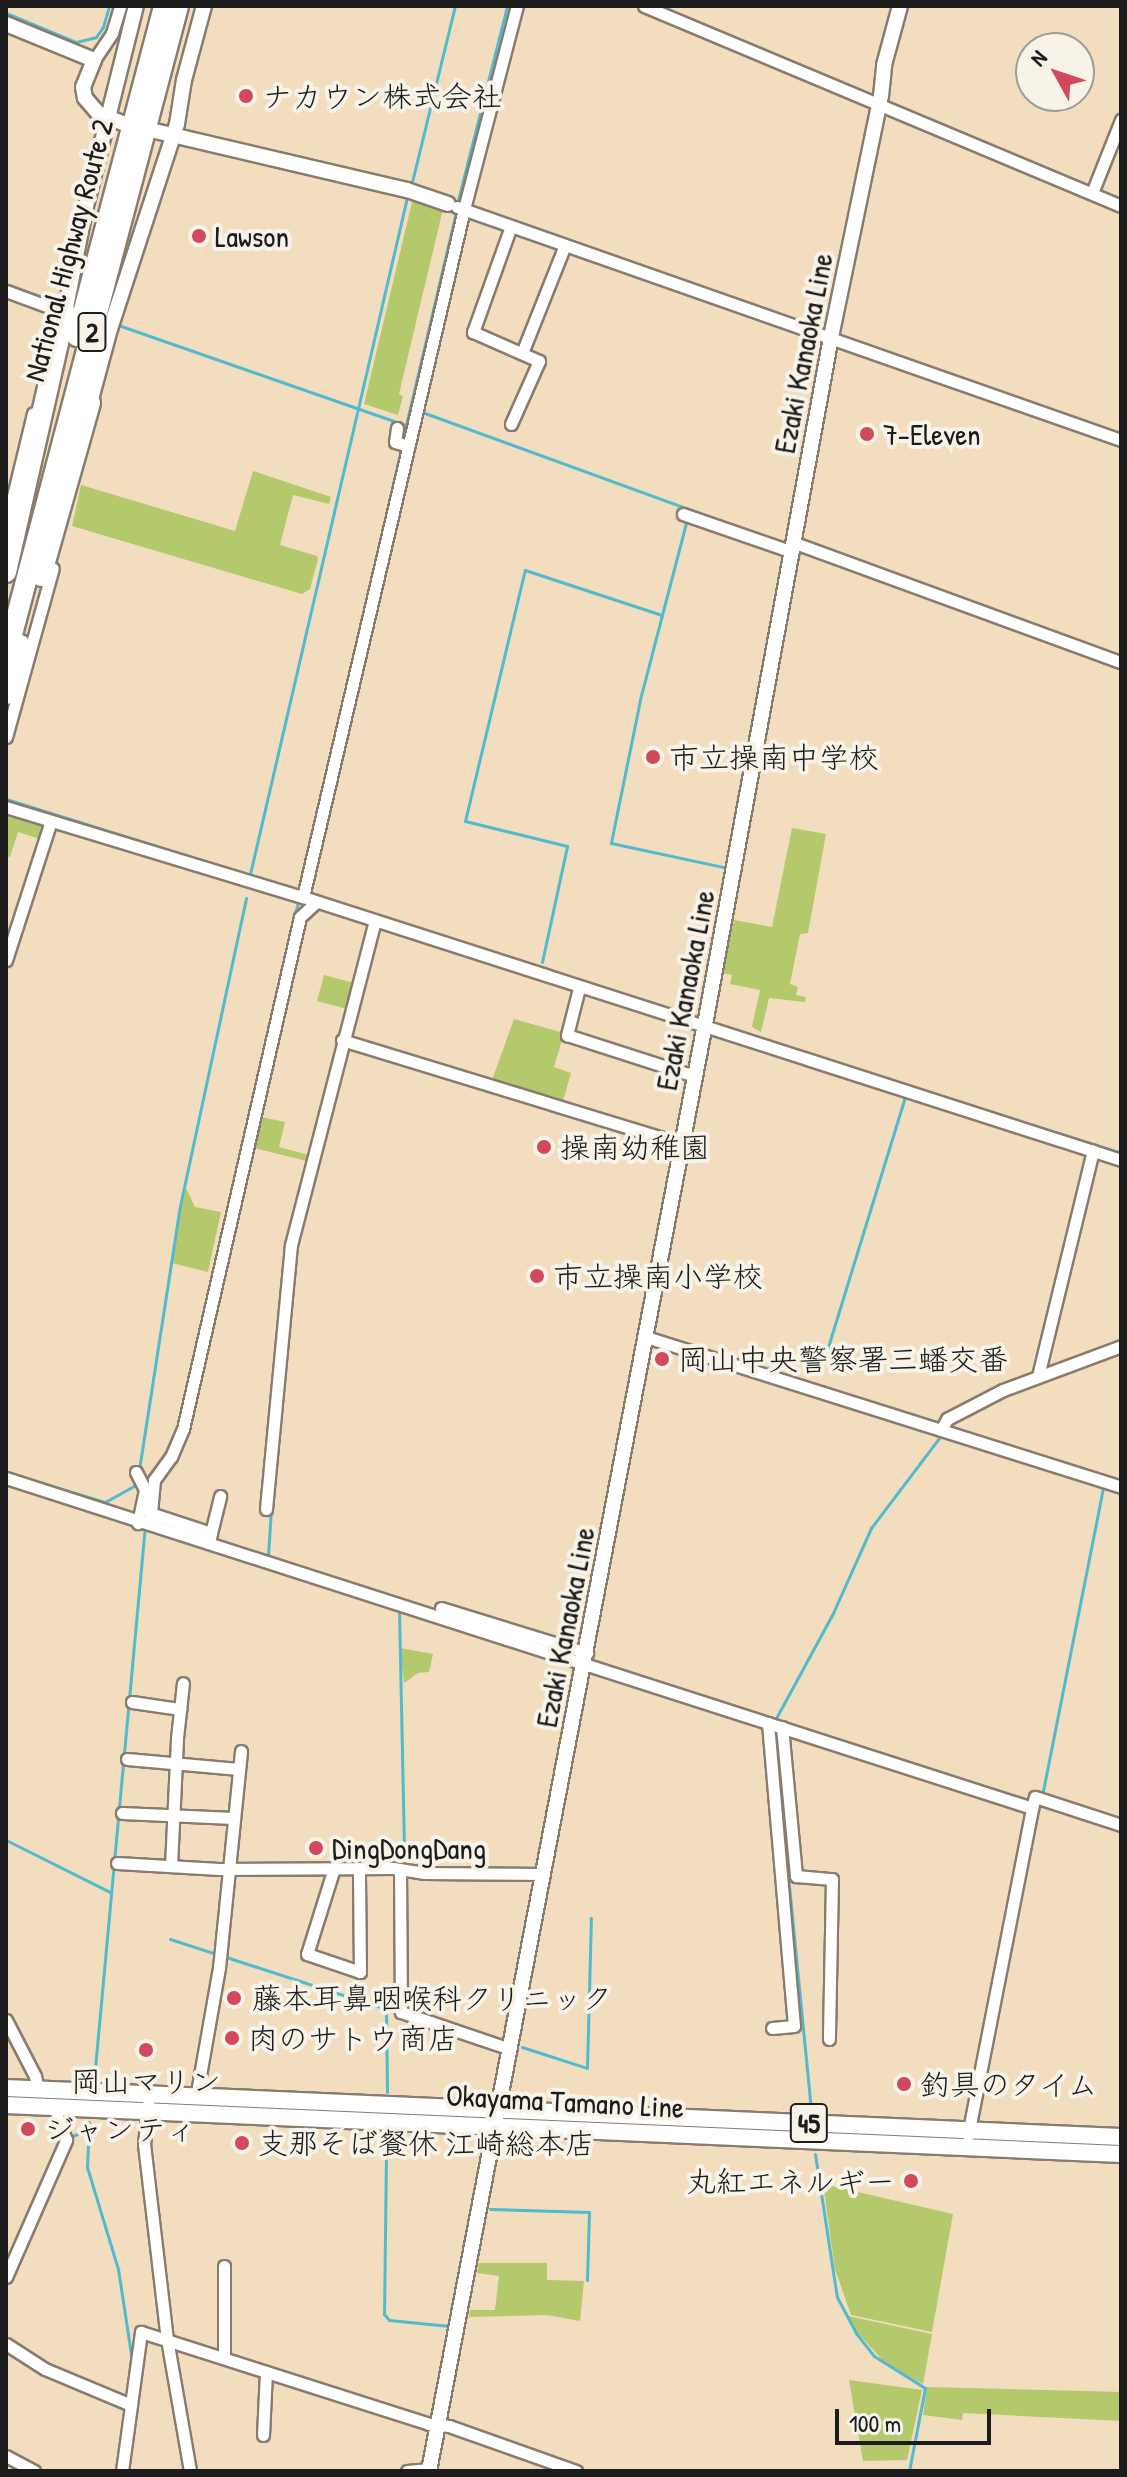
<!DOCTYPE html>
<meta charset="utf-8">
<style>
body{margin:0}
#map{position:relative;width:1127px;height:2477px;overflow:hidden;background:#f3ddbf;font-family:"Patrick Hand","Klee One",sans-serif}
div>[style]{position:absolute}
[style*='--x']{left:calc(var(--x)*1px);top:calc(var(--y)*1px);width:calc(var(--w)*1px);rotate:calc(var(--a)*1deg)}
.green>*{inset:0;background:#b4c86c;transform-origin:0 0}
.stream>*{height:3px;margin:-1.5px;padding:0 1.5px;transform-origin:1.5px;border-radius:1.5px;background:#51bace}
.roads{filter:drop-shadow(2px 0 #887c6e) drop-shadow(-2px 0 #887c6e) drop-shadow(0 2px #887c6e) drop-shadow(0 -2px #887c6e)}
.street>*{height:11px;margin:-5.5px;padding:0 5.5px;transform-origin:5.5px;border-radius:5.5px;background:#fff}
.secondary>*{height:14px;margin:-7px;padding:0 7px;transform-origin:7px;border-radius:7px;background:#fff}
.primary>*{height:16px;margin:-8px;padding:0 8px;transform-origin:8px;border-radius:8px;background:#fff}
.highway>*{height:20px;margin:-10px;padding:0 10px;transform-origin:10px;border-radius:10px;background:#fff}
.dots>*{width:22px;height:22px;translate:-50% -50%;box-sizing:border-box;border:4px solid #f7f3e8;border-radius:50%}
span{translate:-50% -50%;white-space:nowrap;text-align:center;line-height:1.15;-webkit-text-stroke:8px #f7f3e8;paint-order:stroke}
.shield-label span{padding:2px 6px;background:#f7f3e8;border:2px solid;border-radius:6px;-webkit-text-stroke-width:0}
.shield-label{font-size:28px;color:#1c1c1c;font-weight:700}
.poi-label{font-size:30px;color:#1c1c1c}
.left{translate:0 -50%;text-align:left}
.right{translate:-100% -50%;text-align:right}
.street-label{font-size:30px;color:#1c1c1c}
.frame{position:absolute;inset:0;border:8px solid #1c1c1c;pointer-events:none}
.north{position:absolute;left:1015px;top:32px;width:80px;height:80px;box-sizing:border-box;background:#f7f3e8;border:2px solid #9f9d96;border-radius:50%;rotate:310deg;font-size:22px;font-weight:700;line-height:32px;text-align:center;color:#1c1c1c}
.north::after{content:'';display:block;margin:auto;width:28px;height:36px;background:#d1495b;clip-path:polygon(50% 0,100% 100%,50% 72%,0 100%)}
.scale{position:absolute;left:835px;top:2409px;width:156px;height:36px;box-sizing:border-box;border:4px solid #1c1c1c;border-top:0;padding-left:10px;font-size:24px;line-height:28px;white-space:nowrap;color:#1c1c1c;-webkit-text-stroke:6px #f7f3e8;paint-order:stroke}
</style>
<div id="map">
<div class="green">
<div style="clip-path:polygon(413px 198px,443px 209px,399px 394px,403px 396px,398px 415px,364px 404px)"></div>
<div style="clip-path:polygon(253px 471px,331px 497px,329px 504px,293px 495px,280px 545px,317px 556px,318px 559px,310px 589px,302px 594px,72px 526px,81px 485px,235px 531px)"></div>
<div style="clip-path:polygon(6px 813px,44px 827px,40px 839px,18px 832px,10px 857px,6px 856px)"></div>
<div style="clip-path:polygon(792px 828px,826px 834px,808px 933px,800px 934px,790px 984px,798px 987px,796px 995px,806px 997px,805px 1002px,769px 998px,761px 1032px,752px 1027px,760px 990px,730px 984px,732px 975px,723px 973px,734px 920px,772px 927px)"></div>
<div style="left:324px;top:975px;width:31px;height:27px;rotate:15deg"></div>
<div style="clip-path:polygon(514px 1019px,564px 1033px,554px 1067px,571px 1073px,563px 1101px,492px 1080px)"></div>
<div style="clip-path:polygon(257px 1116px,285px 1122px,279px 1147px,309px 1155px,307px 1161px,250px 1147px)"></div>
<div style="clip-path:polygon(185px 1186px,195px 1207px,221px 1212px,208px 1272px,172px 1263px)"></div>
<div style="clip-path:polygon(400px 1648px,433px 1654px,429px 1672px,418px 1673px,404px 1683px)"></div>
<div style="clip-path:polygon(823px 2184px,953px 2214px,932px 2332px,851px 2315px,835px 2269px)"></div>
<div style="clip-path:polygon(479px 2263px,547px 2263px,547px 2280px,584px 2281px,580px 2321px,547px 2315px,469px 2317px,470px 2310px,495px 2310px,499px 2276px,477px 2273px)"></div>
<div style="clip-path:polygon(848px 2316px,932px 2334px,923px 2384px,887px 2365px,857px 2332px)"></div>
<div style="clip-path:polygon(849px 2380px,922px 2390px,907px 2460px,863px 2461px)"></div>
<div style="clip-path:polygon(927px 2387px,1121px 2392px,1121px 2421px,963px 2413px,962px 2420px,923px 2415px)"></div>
</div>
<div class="stream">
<div style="--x:659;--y:6;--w:236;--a:22.7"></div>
<div style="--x:6;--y:13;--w:76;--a:22.5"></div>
<div style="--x:76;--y:42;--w:21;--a:-14"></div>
<div style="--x:96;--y:37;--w:12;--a:-55"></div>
<div style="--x:103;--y:27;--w:22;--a:-74"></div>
<div style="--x:884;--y:100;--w:225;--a:22.8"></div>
<div style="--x:411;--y:186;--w:185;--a:-76.3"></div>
<div style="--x:1098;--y:190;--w:25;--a:23"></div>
<div style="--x:457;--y:204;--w:204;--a:-75.8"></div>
<div style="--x:6;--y:284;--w:56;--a:19.7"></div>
<div style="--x:121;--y:326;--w:301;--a:19.2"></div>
<div style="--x:422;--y:412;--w:348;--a:20"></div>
<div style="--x:402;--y:442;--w:236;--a:-76.8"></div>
<div style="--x:687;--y:519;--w:187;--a:104.6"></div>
<div style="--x:640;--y:700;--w:146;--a:101.5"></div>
<div style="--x:611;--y:843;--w:120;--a:12.1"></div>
<div style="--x:969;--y:612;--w:162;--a:20.6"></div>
<div style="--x:6;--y:799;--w:268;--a:17.4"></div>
<div style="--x:250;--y:874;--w:695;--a:-76.94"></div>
<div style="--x:296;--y:914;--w:16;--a:-45"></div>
<div style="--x:542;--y:962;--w:119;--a:-77.8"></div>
<div style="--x:567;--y:846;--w:105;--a:-166.2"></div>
<div style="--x:465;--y:821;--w:258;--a:-76.6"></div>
<div style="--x:525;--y:570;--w:144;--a:18.2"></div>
<div style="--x:847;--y:1066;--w:287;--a:17.6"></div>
<div style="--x:225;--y:1222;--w:793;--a:-77.17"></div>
<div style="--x:824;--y:1360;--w:276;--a:-72.9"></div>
<div style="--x:949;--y:1425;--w:21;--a:-29"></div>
<div style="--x:139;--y:1470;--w:267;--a:-81.2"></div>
<div style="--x:180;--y:1206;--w:315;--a:-77.9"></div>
<div style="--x:6;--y:1472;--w:103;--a:16.9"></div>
<div style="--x:105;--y:1502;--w:37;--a:-29"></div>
<div style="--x:214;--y:1539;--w:236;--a:17.7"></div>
<div style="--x:268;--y:1556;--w:48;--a:-86.4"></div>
<div style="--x:399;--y:1610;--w:248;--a:88.8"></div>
<div style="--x:595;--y:1661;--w:456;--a:17.8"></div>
<div style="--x:775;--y:1720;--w:122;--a:-61.5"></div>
<div style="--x:833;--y:1613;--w:93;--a:-65.9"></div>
<div style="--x:871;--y:1528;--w:118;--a:-52.9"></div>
<div style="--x:775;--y:1743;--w:369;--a:84.4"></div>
<div style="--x:1042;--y:1796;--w:315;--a:-78.8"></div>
<div style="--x:6;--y:1840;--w:116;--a:26.6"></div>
<div style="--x:170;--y:1939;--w:45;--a:18"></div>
<div style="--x:406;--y:1950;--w:61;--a:89.1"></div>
<div style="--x:223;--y:1956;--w:171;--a:18"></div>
<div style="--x:386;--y:2009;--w:83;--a:89.3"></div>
<div style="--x:522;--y:2047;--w:68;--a:17.9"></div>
<div style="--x:587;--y:2068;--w:150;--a:-88.5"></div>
<div style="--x:94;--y:2079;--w:556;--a:-84.74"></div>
<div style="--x:89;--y:2122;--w:45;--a:92.5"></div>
<div style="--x:87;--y:2167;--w:107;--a:73.1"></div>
<div style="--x:118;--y:2269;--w:92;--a:81.3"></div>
<div style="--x:70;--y:2137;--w:21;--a:-23"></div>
<div style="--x:386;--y:2154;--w:160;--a:90.7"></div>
<div style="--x:384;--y:2314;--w:8;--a:50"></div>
<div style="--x:389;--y:2320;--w:61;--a:5.6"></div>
<div style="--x:815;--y:2154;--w:145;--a:81.3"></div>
<div style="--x:837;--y:2297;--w:41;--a:62.2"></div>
<div style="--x:856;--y:2333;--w:29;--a:52"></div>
<div style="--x:874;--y:2356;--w:60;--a:32.1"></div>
<div style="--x:925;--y:2388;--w:85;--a:100.9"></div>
<div style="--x:490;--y:2209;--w:99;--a:1.7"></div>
<div style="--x:589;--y:2212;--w:68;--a:91.7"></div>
</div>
<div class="roads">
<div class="street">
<div style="--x:644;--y:6;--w:517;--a:22.75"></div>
<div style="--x:94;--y:60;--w:32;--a:-56"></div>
<div style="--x:112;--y:33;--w:28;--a:-73"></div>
<div style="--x:1092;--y:193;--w:79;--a:-68.3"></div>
<div style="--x:457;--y:207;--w:704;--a:19.34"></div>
<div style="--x:511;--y:226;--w:113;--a:109.7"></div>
<div style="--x:473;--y:332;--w:72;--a:23.7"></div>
<div style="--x:539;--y:361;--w:69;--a:114"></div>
<div style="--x:6;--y:291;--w:63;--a:20.4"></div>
<div style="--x:65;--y:313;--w:4;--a:104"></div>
<div style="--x:522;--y:353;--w:116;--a:-68.3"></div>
<div style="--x:397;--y:428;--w:14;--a:98"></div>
<div style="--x:395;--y:442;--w:14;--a:17"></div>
<div style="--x:683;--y:514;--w:116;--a:19.1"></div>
<div style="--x:6;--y:525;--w:115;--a:-76.4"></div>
<div style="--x:795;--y:543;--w:347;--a:20.1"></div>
<div style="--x:6;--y:737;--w:175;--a:-74.5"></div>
<div style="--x:6;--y:807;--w:310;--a:16.9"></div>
<div style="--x:303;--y:897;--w:859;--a:17.82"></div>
<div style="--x:303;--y:897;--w:707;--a:-76.83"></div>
<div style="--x:464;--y:209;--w:210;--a:-75.4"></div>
<div style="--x:6;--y:960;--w:146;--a:-72.1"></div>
<div style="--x:579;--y:988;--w:49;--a:104.3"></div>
<div style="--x:567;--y:1035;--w:134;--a:17.8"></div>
<div style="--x:342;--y:1040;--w:356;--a:17"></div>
<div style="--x:646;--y:1337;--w:498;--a:17.5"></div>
<div style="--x:1038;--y:1376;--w:232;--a:-76.3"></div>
<div style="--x:941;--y:1430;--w:13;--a:-61"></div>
<div style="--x:947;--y:1419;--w:63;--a:-27.4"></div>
<div style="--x:1003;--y:1390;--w:126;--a:-20.4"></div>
<div style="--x:136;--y:1472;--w:20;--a:63"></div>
<div style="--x:145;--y:1490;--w:34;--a:102"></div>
<div style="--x:6;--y:1478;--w:1078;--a:17.83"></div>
<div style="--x:1032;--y:1808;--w:11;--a:-75"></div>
<div style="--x:1035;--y:1797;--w:90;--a:18"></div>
<div style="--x:266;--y:1509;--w:265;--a:-84.6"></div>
<div style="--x:291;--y:1245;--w:335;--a:-75.5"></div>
<div style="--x:153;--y:1514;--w:61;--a:18.1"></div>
<div style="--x:211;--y:1533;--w:10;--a:101"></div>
<div style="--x:150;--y:1524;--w:44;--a:-84.8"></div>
<div style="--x:154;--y:1480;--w:29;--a:-54"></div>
<div style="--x:171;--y:1457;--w:30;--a:-67"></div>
<div style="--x:183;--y:1429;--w:525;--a:-77.13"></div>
<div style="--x:300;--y:917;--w:21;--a:-43"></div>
<div style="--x:211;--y:1533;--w:38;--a:-76"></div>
<div style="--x:441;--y:1608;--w:153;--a:17.1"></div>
<div style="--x:132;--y:1702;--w:49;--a:8.3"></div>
<div style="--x:768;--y:1723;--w:304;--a:85.1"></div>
<div style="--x:794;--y:2026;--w:22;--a:175"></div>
<div style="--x:782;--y:1727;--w:150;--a:84.6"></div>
<div style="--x:796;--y:1876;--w:36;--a:5"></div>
<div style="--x:832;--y:1879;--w:160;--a:91.1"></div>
<div style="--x:127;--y:1759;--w:112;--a:5.1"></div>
<div style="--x:122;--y:1813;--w:111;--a:2.6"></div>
<div style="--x:117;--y:1863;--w:102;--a:3.4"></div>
<div style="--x:219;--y:1869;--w:174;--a:-0.3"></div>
<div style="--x:393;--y:1868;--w:32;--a:9"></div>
<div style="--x:425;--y:1873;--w:119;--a:0.5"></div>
<div style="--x:171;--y:1866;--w:128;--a:-87.3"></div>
<div style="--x:177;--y:1738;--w:55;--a:-83.8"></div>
<div style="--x:334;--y:1868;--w:90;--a:107.4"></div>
<div style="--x:307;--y:1954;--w:56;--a:18.8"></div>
<div style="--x:360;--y:1972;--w:104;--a:-90.6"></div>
<div style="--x:400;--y:1869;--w:143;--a:89.6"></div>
<div style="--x:401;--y:2012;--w:115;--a:18.7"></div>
<div style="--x:6;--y:2020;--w:63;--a:62.6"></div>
<div style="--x:35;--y:2076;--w:14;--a:78"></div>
<div style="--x:149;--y:2095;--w:49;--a:95.8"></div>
<div style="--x:144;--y:2144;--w:196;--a:83.3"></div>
<div style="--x:167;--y:2339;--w:134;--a:80.1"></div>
<div style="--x:196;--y:2098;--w:132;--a:-80"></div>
<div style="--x:219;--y:1968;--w:218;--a:-84.2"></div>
<div style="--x:968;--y:2135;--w:333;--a:-78.9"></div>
<div style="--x:6;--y:2277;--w:150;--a:-66.3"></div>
<div style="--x:66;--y:2140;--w:25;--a:-111"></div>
<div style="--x:57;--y:2117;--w:9;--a:-84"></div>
<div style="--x:6;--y:2344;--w:46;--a:32.7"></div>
<div style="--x:45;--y:2369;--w:93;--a:22.7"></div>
<div style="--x:131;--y:2405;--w:74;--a:-82.2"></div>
<div style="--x:141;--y:2332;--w:302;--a:17.7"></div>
<div style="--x:429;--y:2424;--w:20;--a:6"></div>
<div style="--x:449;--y:2426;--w:135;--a:19.5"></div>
<div style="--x:224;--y:2358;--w:92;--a:-90"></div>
<div style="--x:263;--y:2435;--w:63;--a:-87.3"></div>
<div style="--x:6;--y:2456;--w:32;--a:28"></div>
<div style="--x:122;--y:2471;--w:67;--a:-82.2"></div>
<div style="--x:407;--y:2471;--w:22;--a:-5"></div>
</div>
<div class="secondary">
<div style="--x:6;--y:24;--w:95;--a:22.2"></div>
<div style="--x:94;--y:60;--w:29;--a:112"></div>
<div style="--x:83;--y:87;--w:11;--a:80"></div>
<div style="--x:85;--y:98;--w:21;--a:49"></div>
<div style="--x:99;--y:114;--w:26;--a:21"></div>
<div style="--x:155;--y:131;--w:259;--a:13.2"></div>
<div style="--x:407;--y:190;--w:43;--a:18.9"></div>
<div style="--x:65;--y:313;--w:105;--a:-79"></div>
<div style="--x:85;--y:210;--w:210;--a:-76"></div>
<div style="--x:90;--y:403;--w:77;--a:-74.9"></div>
<div style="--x:110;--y:329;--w:216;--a:-71.9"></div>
<div style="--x:177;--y:124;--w:45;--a:-81"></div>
<div style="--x:184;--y:80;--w:77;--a:-74.9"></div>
<div style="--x:429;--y:2471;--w:1478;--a:-79.2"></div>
<div style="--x:706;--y:1019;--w:693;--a:-79.61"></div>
<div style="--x:831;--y:337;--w:246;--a:-78.3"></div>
<div style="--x:881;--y:96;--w:31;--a:-84"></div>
<div style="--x:884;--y:65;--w:61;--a:-74.8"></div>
</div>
<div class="primary">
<div style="--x:6;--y:2088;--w:1116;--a:2.52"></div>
<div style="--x:6;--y:2105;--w:1116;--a:2.52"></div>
</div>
<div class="highway">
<div style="--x:77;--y:336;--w:341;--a:-75.2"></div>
<div style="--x:6;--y:572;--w:266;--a:-77.2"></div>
<div style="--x:41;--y:576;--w:180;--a:-74.2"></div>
<div style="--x:6;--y:657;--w:673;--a:-75.2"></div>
<div style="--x:6;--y:694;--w:51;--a:-74.1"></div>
</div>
</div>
<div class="dots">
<div style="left:246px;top:96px;background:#d1495b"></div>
<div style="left:199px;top:236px;background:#d1495b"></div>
<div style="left:867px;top:434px;background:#d1495b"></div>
<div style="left:653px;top:757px;background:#d1495b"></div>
<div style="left:544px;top:1147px;background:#d1495b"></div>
<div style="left:537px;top:1276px;background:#d1495b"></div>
<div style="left:662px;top:1359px;background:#d1495b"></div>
<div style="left:316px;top:1848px;background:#d1495b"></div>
<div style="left:234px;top:1998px;background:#d1495b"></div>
<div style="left:232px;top:2038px;background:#d1495b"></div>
<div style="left:146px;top:2050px;background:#d1495b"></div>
<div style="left:904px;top:2084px;background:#d1495b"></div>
<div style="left:28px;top:2129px;background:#d1495b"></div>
<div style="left:242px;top:2143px;background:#d1495b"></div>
<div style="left:911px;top:2181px;background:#d1495b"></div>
</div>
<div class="shield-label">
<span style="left:92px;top:332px">2</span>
<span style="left:809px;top:2123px">45</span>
</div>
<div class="poi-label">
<span class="left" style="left:262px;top:96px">ナカウン株式会社</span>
<span class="left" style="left:215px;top:236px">Lawson</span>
<span class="left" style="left:883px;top:434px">7-Eleven</span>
<span class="left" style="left:669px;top:757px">市立操南中学校</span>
<span class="left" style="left:560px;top:1147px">操南幼稚園</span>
<span class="left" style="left:553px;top:1276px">市立操南小学校</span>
<span class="left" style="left:678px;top:1359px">岡山中央警察署三蟠交番</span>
<span class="left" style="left:332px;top:1848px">DingDongDang</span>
<span class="left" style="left:252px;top:1998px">藤本耳鼻咽喉科クリニック</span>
<span class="left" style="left:248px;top:2038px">肉のサトウ商店</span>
<span style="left:146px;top:2081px">岡山マリン</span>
<span class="left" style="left:920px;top:2084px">釣具のタイム</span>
<span class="left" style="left:44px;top:2129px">ジャンティ</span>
<span class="left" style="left:258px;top:2143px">支那そば餐休 江崎総本店</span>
<span class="right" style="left:895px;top:2181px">丸紅エネルギー</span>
</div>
<div class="street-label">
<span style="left:68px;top:250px;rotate:-75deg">National Highway Route 2</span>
<span style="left:803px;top:353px;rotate:-79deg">Ezaki Kanaoka Line</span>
<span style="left:685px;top:990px;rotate:-79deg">Ezaki Kanaoka Line</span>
<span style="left:565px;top:1627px;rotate:-79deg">Ezaki Kanaoka Line</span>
<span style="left:565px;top:2101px;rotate:3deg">Okayama Tamano Line</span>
</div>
<div class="frame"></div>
<div class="north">N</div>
<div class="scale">100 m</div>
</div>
